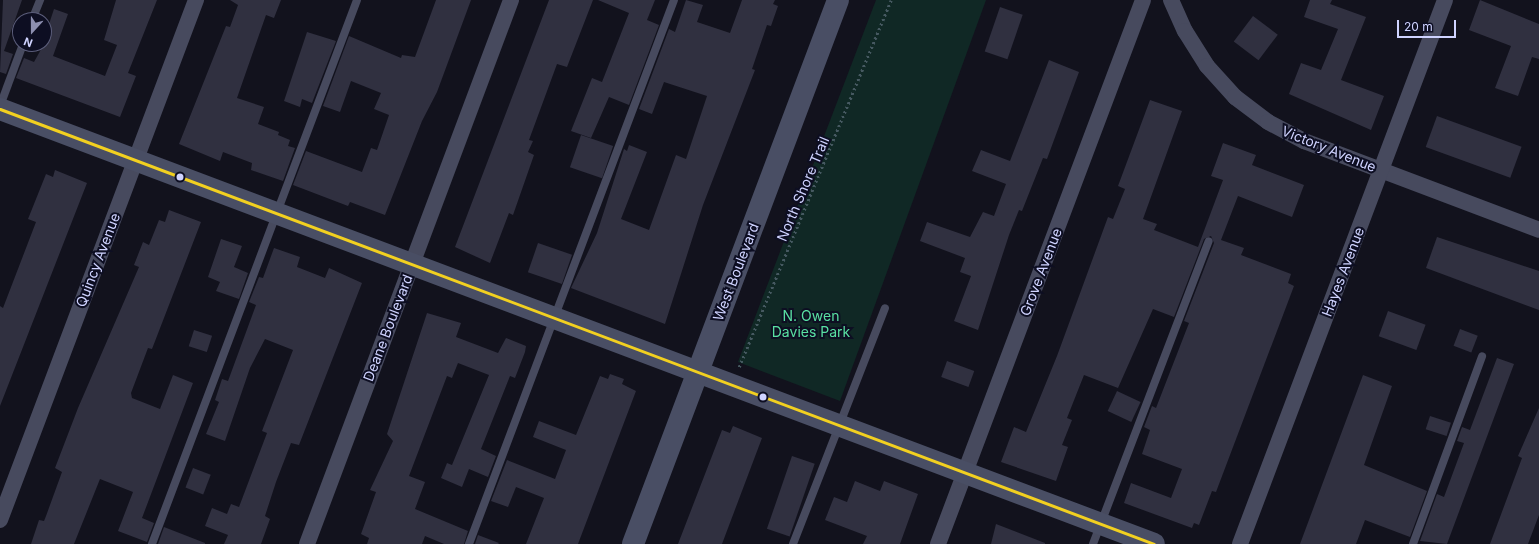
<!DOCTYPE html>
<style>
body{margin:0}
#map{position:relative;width:1539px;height:544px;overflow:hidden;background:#12121d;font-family:Inter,sans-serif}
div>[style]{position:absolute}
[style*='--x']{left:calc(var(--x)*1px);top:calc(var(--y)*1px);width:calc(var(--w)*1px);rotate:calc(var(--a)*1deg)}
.green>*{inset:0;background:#102825}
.building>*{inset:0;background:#303040;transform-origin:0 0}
.path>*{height:2.5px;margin-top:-1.25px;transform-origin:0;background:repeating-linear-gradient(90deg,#465961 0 2px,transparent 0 5px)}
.lane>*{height:8px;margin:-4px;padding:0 4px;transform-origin:4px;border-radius:4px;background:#474a5e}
.street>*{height:16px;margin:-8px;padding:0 8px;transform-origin:8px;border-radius:8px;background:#474a5e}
.secondary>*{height:22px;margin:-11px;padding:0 11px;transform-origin:11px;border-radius:11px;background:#494e64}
.bus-1>*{height:3px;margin:-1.5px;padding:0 1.5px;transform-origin:1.5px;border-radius:1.5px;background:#f2d020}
.dots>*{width:11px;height:11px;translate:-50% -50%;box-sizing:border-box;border:2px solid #0d0e22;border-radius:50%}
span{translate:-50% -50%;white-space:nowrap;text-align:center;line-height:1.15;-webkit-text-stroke:4px #0d0e22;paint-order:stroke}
.street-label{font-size:14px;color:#cfd3ff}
.park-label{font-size:14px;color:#59e0a2}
.north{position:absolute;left:12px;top:12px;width:40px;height:40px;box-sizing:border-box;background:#0d0e22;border:1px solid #5b5d7a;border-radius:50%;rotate:201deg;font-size:11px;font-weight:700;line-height:16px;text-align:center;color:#cfd3ff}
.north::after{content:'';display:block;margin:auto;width:14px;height:18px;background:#8d8fb0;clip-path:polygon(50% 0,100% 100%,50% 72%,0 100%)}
.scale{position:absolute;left:1397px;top:20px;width:59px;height:18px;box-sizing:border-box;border:2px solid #cfd3ff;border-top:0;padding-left:5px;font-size:12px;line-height:14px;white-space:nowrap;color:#cfd3ff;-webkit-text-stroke:3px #0d0e22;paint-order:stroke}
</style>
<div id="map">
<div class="green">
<div style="clip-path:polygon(876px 0,986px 0,840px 401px,738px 362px)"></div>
</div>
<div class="building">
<div style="clip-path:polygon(3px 0,22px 0,4px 51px,13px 54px,6px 74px,0 72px)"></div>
<div style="clip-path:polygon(116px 0,157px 0,128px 73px,136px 76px,120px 117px,16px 78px,24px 58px,34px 62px,44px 44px,44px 23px,49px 24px,54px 9px,68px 14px,53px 56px,105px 76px,117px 45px,104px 40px)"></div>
<div style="clip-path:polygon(230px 0,281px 0,274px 18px,266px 15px,237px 98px,264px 107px,258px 124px,279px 132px,278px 135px,290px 140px,288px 146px,295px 148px,283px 181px,251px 170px,252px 163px,223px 152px,220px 161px,179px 144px,226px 26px,230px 27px,238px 5px)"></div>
<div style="clip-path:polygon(436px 0,471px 0,437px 92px,422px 121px,385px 215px,350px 202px,348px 206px,293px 185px,306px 151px,362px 172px,371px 148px,377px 150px,389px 115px,374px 109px,381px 93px,351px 81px,340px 112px,323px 106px,349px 36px,401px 58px,402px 55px,415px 57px)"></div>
<div style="clip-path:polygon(549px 0,593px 0,567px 67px,557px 64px,529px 140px,533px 141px,528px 152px,534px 155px,513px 215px,509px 213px,490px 263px,455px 247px)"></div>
<div style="clip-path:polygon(598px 0,655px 0,647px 20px,659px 25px,629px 105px,609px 97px,591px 138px,571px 131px,592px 78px,602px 82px,629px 13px)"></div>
<div style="clip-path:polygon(686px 0,703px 5px,697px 22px,730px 33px,742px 0,775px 0,773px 4px,778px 6px,771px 26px,767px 25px,752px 69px,755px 70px,703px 205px,665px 324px,571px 288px,597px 233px,624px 149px,627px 151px,629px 145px,647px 152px,621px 219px,649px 230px,676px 155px,686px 159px,707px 96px,664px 82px,652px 114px,639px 109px,669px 29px,675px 32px)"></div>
<div style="clip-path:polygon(1310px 0,1332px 0,1330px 4px,1366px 17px,1341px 80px,1384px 96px,1371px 130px,1289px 94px,1301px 63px,1321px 70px,1338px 29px,1304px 17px)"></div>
<div style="clip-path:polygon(1480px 0,1539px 24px,1539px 59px,1532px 57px,1518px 96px,1495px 88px,1511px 46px,1469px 30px)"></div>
<div style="left:1000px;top:7px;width:24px;height:47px;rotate:19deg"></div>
<div style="left:1253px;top:16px;width:31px;height:32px;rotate:37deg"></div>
<div style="clip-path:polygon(307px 32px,336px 41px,312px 103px,302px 99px,300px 107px,284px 101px)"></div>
<div style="clip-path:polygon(1049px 60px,1079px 72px,1047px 159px,1043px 158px,1022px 211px,1019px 210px,1009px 235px,978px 330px,954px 321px,971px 276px,960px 272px,965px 258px,920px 241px,927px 222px,970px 237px,983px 212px,994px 216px,1006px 184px,972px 171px,981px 150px,1010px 161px)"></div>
<div style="clip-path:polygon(1150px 100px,1182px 111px,1143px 219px,1157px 224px,1154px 230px,1198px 247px,1223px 180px,1211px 176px,1223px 143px,1256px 155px,1252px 165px,1304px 185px,1292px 217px,1238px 196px,1221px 240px,1244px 248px,1241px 255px,1291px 274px,1288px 283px,1294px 286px,1216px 492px,1212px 491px,1199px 525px,1194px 523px,1192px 528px,1124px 503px,1131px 483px,1171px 498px,1182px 469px,1142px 454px,1150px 430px,1144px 427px,1152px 406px,1156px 408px,1189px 323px,1184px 321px,1214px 243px,1211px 236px,1204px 239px,1174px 317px,1153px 309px,1118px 388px,1084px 375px,1067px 418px,1072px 420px,1062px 445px,1068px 447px,1056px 481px,1001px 462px,1014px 427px,1026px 432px,1057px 356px,1108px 217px,1113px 219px,1125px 189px,1118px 186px)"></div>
<div style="left:1437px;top:116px;width:90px;height:33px;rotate:20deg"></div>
<div style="left:581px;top:135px;width:34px;height:34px;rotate:19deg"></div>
<div style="clip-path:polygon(55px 170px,87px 183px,0 406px,0 306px,3px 308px,36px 222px,28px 219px,46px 174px,53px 177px)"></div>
<div style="clip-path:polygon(169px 210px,201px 222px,152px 349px,148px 348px,131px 393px,132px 398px,160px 409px,173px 375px,193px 383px,142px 518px,154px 523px,147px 542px,118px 531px,133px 492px,100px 479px,74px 544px,31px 544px,39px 520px,44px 521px,46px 516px,62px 472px,55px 468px,78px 408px,139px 267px,134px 265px,143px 242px,149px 245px,159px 220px,165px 222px)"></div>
<div style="clip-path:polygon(1437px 237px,1539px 271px,1539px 310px,1426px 268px)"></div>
<div style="clip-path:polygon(221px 239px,242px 246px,234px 267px,248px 273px,239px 299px,216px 291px,220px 282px,208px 277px)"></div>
<div style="left:538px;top:243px;width:36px;height:31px;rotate:19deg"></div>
<div style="clip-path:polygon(274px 248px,300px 257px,297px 267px,325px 278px,329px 268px,362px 283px,299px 445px,291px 443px,276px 482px,265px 516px,270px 519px,261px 544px,224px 544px,228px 535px,205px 526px,212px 508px,227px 514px,231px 504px,239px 507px,267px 433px,262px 431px,293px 350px,265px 339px,250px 368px,225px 441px,206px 434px,219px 402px,215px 400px,222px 379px,228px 381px,256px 305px,249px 302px,259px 277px,263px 278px)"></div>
<div style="left:1388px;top:311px;width:40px;height:27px;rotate:20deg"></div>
<div style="clip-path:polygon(427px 313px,461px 323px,456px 337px,498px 353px,506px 338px,526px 346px,525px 352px,515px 378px,510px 376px,481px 449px,496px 456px,488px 477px,469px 469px,462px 487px,441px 478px,447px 463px,452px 465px,489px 375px,458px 363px,452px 378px,447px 376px,409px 476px,425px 482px,415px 509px,468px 531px,464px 544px,444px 544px,425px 536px,422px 544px,367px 544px,369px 538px,361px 534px,376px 492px,370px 490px,393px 441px,387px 434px)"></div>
<div style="left:1460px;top:329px;width:19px;height:18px;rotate:21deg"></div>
<div style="left:194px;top:330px;width:19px;height:17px;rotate:18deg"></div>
<div style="clip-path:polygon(1497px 358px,1514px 364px,1447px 544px,1420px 541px,1437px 494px,1444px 497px,1464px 443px,1457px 441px,1462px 427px,1470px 430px)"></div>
<div style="left:947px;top:361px;width:29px;height:17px;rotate:20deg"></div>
<div style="clip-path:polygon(610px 374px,624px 379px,622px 384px,636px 391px,578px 544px,526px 544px,544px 498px,516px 487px,508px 507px,491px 501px,507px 460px,555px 479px,566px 450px,533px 437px,539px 421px,576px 435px,600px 376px,608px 379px)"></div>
<div style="clip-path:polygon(1363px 375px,1392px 386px,1364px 465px,1427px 491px,1410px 537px,1365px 520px,1356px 544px,1300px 544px)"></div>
<div style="left:1117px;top:391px;width:26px;height:22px;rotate:25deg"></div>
<div style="clip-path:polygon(1539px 408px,1539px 515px,1528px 544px,1490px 544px,1522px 458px,1518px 456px)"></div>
<div style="left:1430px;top:416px;width:22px;height:14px;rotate:18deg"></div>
<div style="clip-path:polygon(733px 426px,762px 438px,722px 544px,678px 544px,722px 430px,730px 433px)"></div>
<div style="left:792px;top:456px;width:24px;height:77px;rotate:19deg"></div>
<div style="left:193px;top:468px;width:19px;height:21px;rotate:21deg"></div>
<div style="clip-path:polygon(855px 481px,880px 491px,884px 481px,918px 494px,900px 544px,863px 544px,867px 536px,825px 520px,834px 497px,847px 502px)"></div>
<div style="clip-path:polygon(996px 524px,1045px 543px,1045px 544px,991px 544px)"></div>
<div style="clip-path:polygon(164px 527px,205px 543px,205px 544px,158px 544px)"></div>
<div style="clip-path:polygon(478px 535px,499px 543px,498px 544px,475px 544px)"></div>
</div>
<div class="path">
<div style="--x:739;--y:367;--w:397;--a:-67.5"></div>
</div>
<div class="lane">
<div style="--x:32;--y:20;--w:22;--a:-68"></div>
<div style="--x:0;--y:106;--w:66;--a:-69.6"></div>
<div style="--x:152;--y:544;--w:581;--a:-69.35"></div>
<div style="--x:469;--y:544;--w:581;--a:-69.35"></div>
<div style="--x:793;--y:544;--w:253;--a:-68.7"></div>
<div style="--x:1093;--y:544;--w:324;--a:-69.1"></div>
<div style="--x:1413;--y:544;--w:200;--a:-69.8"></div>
</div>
<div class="street">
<div style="--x:1171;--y:0;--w:34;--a:66"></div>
<div style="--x:1185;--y:31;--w:41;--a:57.8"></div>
<div style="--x:1207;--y:66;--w:42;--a:47.9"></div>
<div style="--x:1235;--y:97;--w:41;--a:37.1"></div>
<div style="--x:1268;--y:122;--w:41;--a:27.8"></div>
<div style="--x:1304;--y:141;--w:251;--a:20.7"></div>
<div style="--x:0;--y:520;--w:556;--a:-69.35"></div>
<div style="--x:307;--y:544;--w:581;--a:-69.44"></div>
<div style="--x:938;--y:544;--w:581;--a:-69.35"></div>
<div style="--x:1240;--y:544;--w:581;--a:-69.35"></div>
</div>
<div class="secondary">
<div style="--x:0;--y:109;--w:1233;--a:20.65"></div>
<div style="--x:633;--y:544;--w:581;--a:-69.35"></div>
</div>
<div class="bus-1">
<div style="--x:0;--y:109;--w:1233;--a:20.65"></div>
</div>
<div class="dots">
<div style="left:180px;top:177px;background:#cfd3ff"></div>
<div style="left:763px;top:397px;background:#cfd3ff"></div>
</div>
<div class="street-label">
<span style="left:1329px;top:149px;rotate:22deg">Victory Avenue</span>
<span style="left:803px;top:189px;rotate:-67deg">North Shore Trail</span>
<span style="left:98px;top:260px;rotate:-69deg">Quincy Avenue</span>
<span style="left:736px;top:272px;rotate:-69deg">West Boulevard</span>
<span style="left:1041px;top:272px;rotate:-69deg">Grove Avenue</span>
<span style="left:1343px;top:272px;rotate:-69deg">Hayes Avenue</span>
<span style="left:388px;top:328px;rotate:-69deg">Deane Boulevard</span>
</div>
<div class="park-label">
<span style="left:811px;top:324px">N. Owen<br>Davies Park</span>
</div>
<div class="north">N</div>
<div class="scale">20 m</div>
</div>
